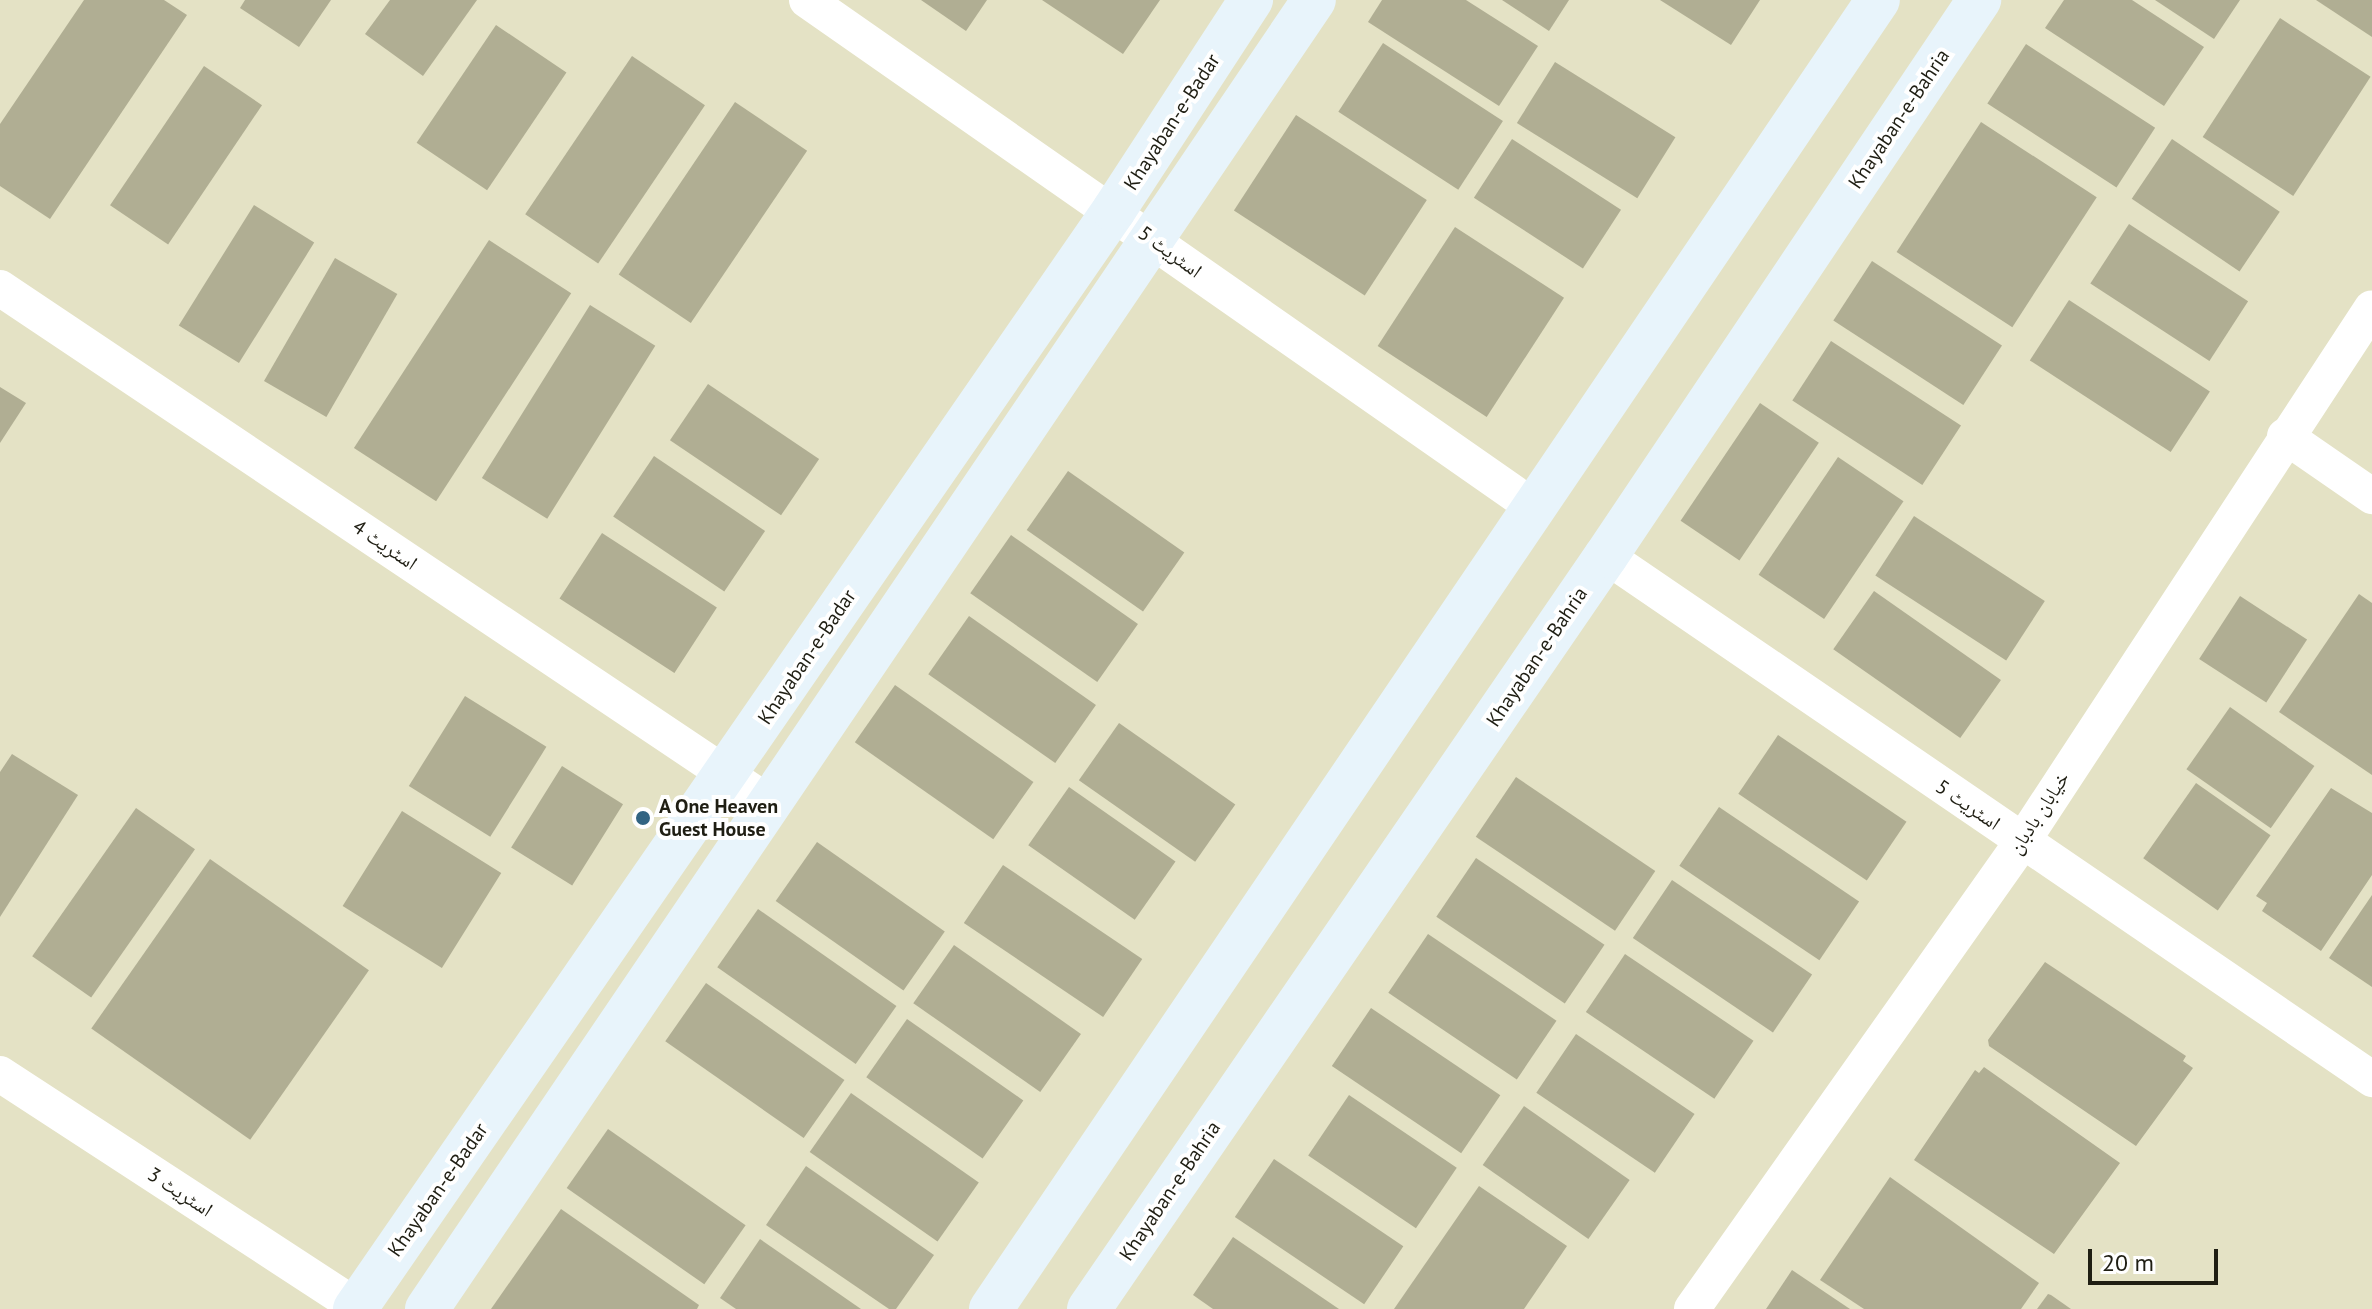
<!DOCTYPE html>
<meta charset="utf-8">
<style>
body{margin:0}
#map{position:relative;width:2372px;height:1309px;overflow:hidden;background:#e4e2c5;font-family:"PT Sans","Noto Naskh Arabic",sans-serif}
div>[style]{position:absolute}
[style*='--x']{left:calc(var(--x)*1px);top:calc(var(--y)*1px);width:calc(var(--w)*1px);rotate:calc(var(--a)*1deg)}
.building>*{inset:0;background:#b0ae93;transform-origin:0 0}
.minor>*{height:36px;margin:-18px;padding:0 18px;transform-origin:18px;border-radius:18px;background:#fff}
.secondary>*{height:44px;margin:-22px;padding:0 22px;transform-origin:22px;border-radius:22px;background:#e8f4fb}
.dots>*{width:22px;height:22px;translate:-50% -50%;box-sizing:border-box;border:4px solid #fff;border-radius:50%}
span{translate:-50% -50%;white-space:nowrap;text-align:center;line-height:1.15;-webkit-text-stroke:8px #fff;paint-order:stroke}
.street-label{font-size:20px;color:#1f1e13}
.poi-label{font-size:20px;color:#1f1e13;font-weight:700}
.left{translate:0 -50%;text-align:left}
.scale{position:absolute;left:2088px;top:1249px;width:130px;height:36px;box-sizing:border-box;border:4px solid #1f1e13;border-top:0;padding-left:10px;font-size:24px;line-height:28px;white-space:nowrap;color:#1f1e13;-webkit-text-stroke:6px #fff;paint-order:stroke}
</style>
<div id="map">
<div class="building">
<div style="clip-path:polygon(84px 0,164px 0,187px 15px,50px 219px,0 186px,0 124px)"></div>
<div style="clip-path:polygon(245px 0,331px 0,299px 47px,240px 8px)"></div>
<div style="clip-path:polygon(390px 0,477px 0,423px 76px,365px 34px)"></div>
<div style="clip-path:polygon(921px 0,987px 0,966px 31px)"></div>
<div style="clip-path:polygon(1042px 0,1160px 0,1123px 54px)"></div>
<div style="clip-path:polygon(1382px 0,1466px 0,1538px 46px,1499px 106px,1368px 22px)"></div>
<div style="clip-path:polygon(1502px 0,1569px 0,1549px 31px)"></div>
<div style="clip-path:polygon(1660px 0,1760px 0,1731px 45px)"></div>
<div style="clip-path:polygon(2064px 0,2132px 0,2204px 47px,2164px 106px,2045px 28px)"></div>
<div style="clip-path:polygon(2155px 0,2240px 0,2214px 39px)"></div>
<div style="clip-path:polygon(2316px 0,2372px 0,2372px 37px)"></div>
<div style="left:2280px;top:18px;width:108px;height:142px;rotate:33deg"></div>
<div style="left:496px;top:25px;width:85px;height:142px;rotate:34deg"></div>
<div style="left:1383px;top:43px;width:143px;height:82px;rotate:33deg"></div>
<div style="left:2026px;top:44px;width:154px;height:71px;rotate:33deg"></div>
<div style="left:632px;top:56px;width:88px;height:191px;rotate:34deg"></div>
<div style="left:1555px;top:62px;width:142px;height:72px;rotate:32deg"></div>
<div style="left:204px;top:66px;width:70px;height:168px;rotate:34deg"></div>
<div style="left:735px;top:102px;width:87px;height:208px;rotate:34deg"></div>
<div style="left:1296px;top:115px;width:156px;height:114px;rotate:33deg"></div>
<div style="left:1981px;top:122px;width:138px;height:155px;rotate:33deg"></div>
<div style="left:1512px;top:139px;width:130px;height:70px;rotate:33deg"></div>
<div style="left:2172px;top:139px;width:130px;height:72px;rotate:34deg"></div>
<div style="left:254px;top:205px;width:71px;height:142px;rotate:32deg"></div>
<div style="left:2129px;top:224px;width:142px;height:71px;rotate:33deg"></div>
<div style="left:1455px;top:227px;width:130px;height:142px;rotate:33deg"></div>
<div style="left:489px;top:240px;width:98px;height:248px;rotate:33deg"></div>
<div style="left:335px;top:258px;width:72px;height:142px;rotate:30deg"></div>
<div style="left:1872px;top:261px;width:155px;height:71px;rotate:33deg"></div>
<div style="left:2069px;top:300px;width:168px;height:72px;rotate:33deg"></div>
<div style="left:590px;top:305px;width:77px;height:204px;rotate:32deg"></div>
<div style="left:1831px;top:341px;width:155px;height:71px;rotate:33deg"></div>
<div style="left:708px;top:384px;width:134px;height:68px;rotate:34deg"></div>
<div style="clip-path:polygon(0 387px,26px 403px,0 443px)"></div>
<div style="left:1760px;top:403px;width:71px;height:142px;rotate:34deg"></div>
<div style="left:654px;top:456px;width:134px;height:73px;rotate:34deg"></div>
<div style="left:1838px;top:457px;width:79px;height:142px;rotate:34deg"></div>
<div style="left:1068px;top:471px;width:142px;height:72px;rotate:35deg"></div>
<div style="left:1914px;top:516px;width:156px;height:71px;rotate:33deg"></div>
<div style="left:602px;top:533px;width:137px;height:78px;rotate:33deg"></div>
<div style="left:1011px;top:535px;width:155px;height:71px;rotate:35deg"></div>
<div style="left:1874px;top:591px;width:155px;height:71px;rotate:35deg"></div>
<div style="clip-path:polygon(2359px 594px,2372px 603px,2372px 775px,2279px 712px)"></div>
<div style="left:2240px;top:596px;width:80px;height:75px;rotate:33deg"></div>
<div style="left:969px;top:616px;width:155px;height:71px;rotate:35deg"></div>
<div style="left:895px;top:685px;width:169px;height:70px;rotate:35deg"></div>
<div style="left:465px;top:696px;width:96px;height:106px;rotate:32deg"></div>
<div style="left:2230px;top:707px;width:103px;height:76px;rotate:35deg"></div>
<div style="left:1119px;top:723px;width:142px;height:70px;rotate:35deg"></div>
<div style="left:1778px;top:735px;width:155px;height:71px;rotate:34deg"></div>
<div style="clip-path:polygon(12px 754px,78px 795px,0 917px,0 772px)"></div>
<div style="left:562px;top:766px;width:72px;height:96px;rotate:32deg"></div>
<div style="left:1516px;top:777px;width:168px;height:72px;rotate:34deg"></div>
<div style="left:2196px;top:783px;width:91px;height:92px;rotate:35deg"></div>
<div style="left:1069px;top:787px;width:130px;height:71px;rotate:35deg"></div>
<div style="clip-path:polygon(2331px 788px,2372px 813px,2372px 875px,2321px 951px,2262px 911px,2267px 903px,2256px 896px)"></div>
<div style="left:1719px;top:807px;width:169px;height:71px;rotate:34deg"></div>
<div style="left:136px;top:808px;width:72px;height:181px;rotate:35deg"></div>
<div style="left:402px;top:811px;width:117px;height:112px;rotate:32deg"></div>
<div style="left:817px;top:842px;width:156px;height:72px;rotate:35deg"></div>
<div style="left:1476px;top:858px;width:155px;height:71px;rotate:34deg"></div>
<div style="left:210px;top:859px;width:194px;height:207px;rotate:35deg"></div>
<div style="left:1003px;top:865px;width:168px;height:70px;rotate:34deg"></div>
<div style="left:1672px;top:880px;width:169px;height:70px;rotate:34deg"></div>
<div style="clip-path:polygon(2372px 895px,2372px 987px,2329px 958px)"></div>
<div style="left:758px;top:909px;width:169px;height:71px;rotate:35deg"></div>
<div style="left:1428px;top:934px;width:155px;height:71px;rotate:34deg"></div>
<div style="left:954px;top:945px;width:155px;height:71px;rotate:35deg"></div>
<div style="left:1625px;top:954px;width:155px;height:70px;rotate:34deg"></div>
<div style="clip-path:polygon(2045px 962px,2186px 1056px,2183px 1061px,2193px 1068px,2136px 1146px,1989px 1046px,1988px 1040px)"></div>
<div style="left:706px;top:983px;width:169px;height:71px;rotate:35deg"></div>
<div style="left:1371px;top:1008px;width:156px;height:70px;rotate:34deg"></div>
<div style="left:907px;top:1019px;width:142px;height:71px;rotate:35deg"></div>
<div style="left:1576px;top:1034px;width:143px;height:71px;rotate:34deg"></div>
<div style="clip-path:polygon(1984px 1067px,2120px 1163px,2054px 1254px,1914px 1160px,1975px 1070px,1979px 1073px)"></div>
<div style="left:851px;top:1093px;width:156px;height:72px;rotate:35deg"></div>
<div style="left:1349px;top:1095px;width:130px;height:73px;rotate:34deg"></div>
<div style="left:1524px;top:1106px;width:129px;height:72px;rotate:35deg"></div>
<div style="left:608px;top:1129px;width:168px;height:72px;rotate:35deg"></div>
<div style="left:1274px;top:1159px;width:156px;height:70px;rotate:34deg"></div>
<div style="clip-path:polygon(806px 1166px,934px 1255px,896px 1309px,889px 1309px,766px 1225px)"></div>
<div style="clip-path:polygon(1890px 1177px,2039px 1283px,2021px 1309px,1864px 1309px,1820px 1280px)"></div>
<div style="clip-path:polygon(1479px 1186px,1567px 1246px,1524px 1309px,1394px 1309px)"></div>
<div style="clip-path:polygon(561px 1209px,699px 1305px,697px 1309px,491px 1309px)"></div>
<div style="clip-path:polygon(1233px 1237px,1339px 1309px,1213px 1309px,1193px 1295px)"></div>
<div style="clip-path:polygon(760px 1239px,861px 1309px,736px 1309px,720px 1298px)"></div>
<div style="clip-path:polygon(1792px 1270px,1850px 1309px,1766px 1309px)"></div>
<div style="clip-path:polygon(2048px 1294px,2051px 1295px,2071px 1309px,2037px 1309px)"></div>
</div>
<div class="minor">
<div style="--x:807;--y:0;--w:884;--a:34.91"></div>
<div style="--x:0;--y:288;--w:926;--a:33.81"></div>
<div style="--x:2285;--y:436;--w:106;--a:34.6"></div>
<div style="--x:1606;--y:556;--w:928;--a:34.32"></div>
<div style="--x:0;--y:1074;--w:431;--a:33.1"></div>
<div style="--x:1692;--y:1309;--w:572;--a:-54.75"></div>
<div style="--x:2022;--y:842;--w:638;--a:-56.76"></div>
</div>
<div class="secondary">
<div style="--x:355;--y:1309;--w:1336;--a:-55.37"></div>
<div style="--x:1114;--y:210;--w:251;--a:-56.9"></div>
<div style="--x:427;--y:1309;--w:1581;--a:-55.88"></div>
<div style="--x:991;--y:1309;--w:1581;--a:-55.88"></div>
<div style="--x:1089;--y:1309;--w:913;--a:-55.53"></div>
<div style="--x:1606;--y:556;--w:670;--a:-56.14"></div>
</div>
<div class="dots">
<div style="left:643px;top:818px;background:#326482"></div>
</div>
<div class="street-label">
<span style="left:1899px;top:119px;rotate:-56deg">Khayaban-e-Bahria</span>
<span style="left:1172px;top:122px;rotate:-57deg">Khayaban-e-Badar</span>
<span style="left:1170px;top:252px;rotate:36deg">اسٹریٹ 5</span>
<span style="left:385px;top:545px;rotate:34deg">اسٹریٹ 4</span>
<span style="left:807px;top:657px;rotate:-56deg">Khayaban-e-Badar</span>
<span style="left:1537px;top:657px;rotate:-56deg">Khayaban-e-Bahria</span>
<span style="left:1968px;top:805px;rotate:34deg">اسٹریٹ 5</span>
<span style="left:2039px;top:813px;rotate:-57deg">خیابان بادبان</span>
<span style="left:438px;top:1190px;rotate:-55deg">Khayaban-e-Badar</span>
<span style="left:1170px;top:1191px;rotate:-56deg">Khayaban-e-Bahria</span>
<span style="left:180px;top:1192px;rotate:33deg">اسٹریٹ 3</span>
</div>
<div class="poi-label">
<span class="left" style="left:659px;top:818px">A One Heaven<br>Guest House</span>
</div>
<div class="scale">20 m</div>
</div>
